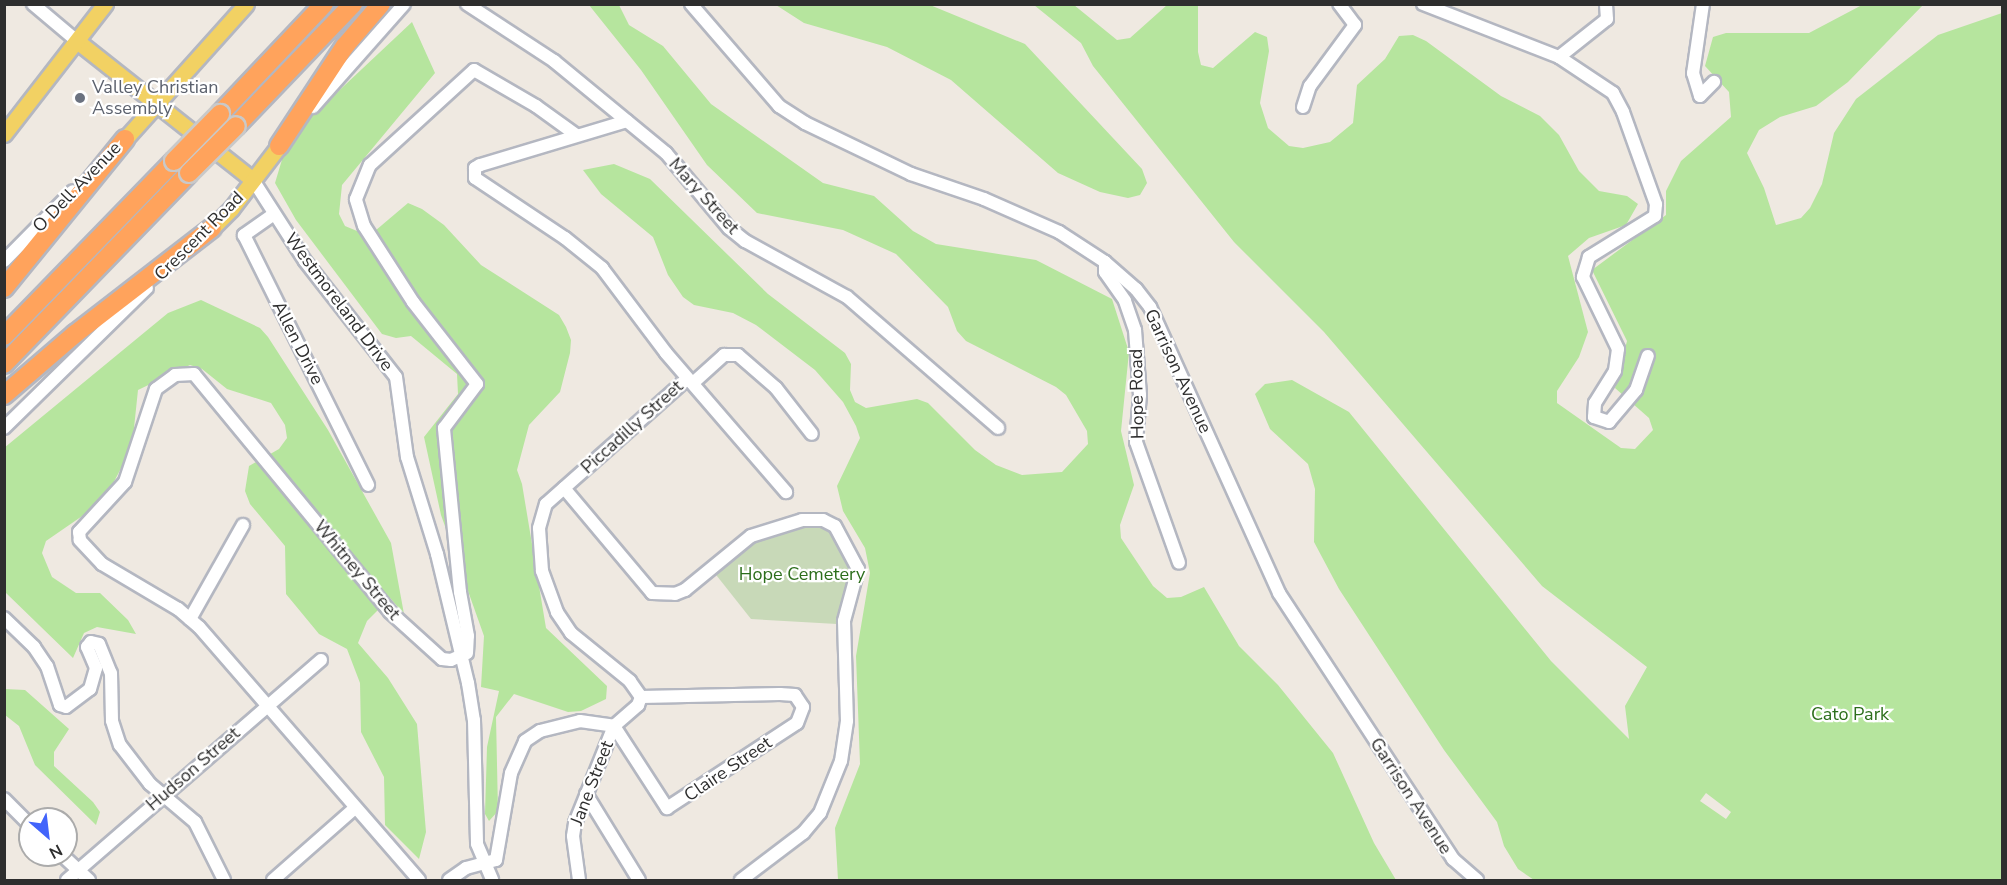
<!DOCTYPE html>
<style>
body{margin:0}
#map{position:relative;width:2007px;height:885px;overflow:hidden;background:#efe9e1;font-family:"Nunito Sans",sans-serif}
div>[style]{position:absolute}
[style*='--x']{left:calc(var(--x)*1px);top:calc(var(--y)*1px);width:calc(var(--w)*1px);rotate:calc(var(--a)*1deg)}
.green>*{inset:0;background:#b6e59e}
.cemetery>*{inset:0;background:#c8d9b8}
.roads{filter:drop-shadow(2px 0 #b4b7c1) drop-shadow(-2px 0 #b4b7c1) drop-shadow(0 2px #b4b7c1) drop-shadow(0 -2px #b4b7c1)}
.minor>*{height:12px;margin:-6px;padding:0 6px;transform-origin:6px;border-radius:6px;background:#fff}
.major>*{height:15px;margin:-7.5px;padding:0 7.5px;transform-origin:7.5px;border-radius:7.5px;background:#f2d163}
.highway>*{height:18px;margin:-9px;padding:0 9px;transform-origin:9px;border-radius:9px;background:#ffa35c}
.bridges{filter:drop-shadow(2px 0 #c9c9c9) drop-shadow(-2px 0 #c9c9c9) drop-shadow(0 2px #c9c9c9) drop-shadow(0 -2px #c9c9c9)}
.highway-bridge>*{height:18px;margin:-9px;padding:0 9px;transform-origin:9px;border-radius:9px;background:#ffa35c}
.dots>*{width:16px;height:16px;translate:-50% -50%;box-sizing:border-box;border:3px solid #fff;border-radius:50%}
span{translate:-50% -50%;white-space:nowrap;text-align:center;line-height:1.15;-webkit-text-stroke:4.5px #fff;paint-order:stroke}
.worship-label{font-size:18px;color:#5b616d}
.left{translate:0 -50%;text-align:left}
.street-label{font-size:18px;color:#2e2e2e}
.park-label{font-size:18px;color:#2c6e1b}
.frame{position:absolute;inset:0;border:6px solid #2e2e2e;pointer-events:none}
.north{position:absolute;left:18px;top:807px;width:60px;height:60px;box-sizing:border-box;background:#fff;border:2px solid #ababab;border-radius:50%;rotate:152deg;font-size:16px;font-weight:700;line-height:24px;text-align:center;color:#2e2e2e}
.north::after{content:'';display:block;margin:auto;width:21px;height:27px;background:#4264fb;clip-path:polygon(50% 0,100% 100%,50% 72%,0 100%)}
</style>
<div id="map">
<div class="green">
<div style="clip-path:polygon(589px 5px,619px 5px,629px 25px,663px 46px,711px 104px,823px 183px,874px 196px,913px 231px,936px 244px,1036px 260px,1112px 299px,1129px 352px,1121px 431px,1134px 485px,1120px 525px,1121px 538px,1153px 586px,1167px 598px,1181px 597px,1204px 587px,1239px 646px,1278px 685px,1333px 753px,1374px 843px,1396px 880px,838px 880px,835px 828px,860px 764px,856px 656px,870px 573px,865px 548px,843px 511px,837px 486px,860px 438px,856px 426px,843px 402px,815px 370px,756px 325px,733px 313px,694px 305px,683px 297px,668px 275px,653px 237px,601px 194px,583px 170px,614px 164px,650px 179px,768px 294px,845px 353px,851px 364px,850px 390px,855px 402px,866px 408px,917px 399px,928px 403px,975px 450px,996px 465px,1022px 475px,1062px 472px,1088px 444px,1087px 431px,1066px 395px,1056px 387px,966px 341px,957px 331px,948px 307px,896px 254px,843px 230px,757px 213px,707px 165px,641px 70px)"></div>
<div style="clip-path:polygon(776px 5px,930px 5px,1025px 44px,1142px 169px,1147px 183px,1140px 195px,1128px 198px,1100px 192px,1058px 173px,951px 80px,887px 47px,804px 23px)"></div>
<div style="clip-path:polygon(evenodd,1034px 5px,1074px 5px,1117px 40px,1130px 38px,1167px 5px,1198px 5px,1198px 52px,1201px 65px,1213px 68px,1255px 32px,1267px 37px,1269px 51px,1260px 103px,1268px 128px,1289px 146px,1303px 148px,1330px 142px,1353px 123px,1357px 85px,1385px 59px,1399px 36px,1413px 35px,1426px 41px,1501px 96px,1540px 116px,1559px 135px,1579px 171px,1599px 191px,1627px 196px,1638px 204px,1626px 225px,1589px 238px,1568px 256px,1588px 332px,1579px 357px,1557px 391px,1557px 403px,1621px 448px,1635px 449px,1653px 430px,1649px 418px,1615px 388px,1627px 341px,1592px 270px,1666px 215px,1666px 191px,1681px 161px,1731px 117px,1729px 92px,1705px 66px,1713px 37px,1726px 33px,1809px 33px,1862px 5px,1923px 5px,1848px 82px,1816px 106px,1780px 117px,1759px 130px,1747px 153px,1764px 188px,1776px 225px,1801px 218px,1810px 208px,1822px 184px,1834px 133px,1856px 99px,1938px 35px,2002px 13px,2002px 880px,1534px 880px,1518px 869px,1504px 846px,1497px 822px,1444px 750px,1339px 589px,1314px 542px,1315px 489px,1308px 464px,1270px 429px,1255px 394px,1265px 384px,1292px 380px,1349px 412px,1551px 661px,1629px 739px,1625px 706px,1647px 667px,1542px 586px,1324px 332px,1234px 242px,1093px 66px,1081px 43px,1034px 5px,1706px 793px,1731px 812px,1726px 819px,1700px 801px,1706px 793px)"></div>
<div style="clip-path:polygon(412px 22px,435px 73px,342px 185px,339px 214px,345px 226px,369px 236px,408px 203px,422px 209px,444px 225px,481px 265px,559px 315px,566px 327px,571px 340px,570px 353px,560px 392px,529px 425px,517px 470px,522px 484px,546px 628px,607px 686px,606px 699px,581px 711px,568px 712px,514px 694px,496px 717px,498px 811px,489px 821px,485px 814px,487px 747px,499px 691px,481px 687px,484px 636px,441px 515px,424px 437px,458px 394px,457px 374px,411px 336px,396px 338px,382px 334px,296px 220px,275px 183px,287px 143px,296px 131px)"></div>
<div style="clip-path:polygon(201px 300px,260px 328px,268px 337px,328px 430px,391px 543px,404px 614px,390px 598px,367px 621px,358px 643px,388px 678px,417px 724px,426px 832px,419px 859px,385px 825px,384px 777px,361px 732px,360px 683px,347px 649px,319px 634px,286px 594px,285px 546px,250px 504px,245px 491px,249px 466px,279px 449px,287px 438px,285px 425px,271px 403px,227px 389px,202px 369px,190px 365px,138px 390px,132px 447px,104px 501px,46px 541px,42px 553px,52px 577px,76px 593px,100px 593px,128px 620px,136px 634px,97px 627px,84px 633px,73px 658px,5px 592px,4px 448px,168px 313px)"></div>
<div style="clip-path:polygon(5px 689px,25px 690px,69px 729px,54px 752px,54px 766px,93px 802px,100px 812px,96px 825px,35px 765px,19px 726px,5px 715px)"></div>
</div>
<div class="cemetery">
<div style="clip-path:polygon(811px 523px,834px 532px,854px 570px,837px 624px,751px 619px,713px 571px,771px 529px)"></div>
</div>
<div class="roads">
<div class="minor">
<div style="--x:33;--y:4;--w:57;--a:40.1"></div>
<div style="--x:467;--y:4;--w:104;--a:33.2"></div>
<div style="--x:554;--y:61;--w:145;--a:39.4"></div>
<div style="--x:666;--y:153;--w:98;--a:50"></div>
<div style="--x:729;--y:228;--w:21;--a:39"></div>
<div style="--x:745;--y:241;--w:116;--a:28.8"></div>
<div style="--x:847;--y:297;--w:200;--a:40.9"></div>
<div style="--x:691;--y:4;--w:135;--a:49.2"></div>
<div style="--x:779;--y:106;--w:31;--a:33"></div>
<div style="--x:805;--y:123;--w:118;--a:25.7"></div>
<div style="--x:911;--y:174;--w:77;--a:18.9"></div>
<div style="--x:984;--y:199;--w:82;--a:23.7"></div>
<div style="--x:1059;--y:232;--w:55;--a:33.1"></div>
<div style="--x:1105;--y:262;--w:41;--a:41.1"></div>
<div style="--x:1136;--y:289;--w:23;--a:52"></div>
<div style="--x:1150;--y:307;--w:314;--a:65.7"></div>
<div style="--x:1279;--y:593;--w:318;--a:56.8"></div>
<div style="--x:1453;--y:859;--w:32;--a:41"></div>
<div style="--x:1423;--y:4;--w:146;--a:21.3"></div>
<div style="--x:1559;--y:57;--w:65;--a:33.7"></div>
<div style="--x:1613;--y:93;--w:21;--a:62"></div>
<div style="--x:1623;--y:112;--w:98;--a:70.3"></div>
<div style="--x:1656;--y:204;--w:12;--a:95"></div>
<div style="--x:1655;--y:216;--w:78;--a:148.2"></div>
<div style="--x:1589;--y:257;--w:21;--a:107"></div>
<div style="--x:1583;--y:277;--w:80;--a:64.1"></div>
<div style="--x:1618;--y:349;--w:22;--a:98"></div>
<div style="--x:1615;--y:371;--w:38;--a:122"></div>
<div style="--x:1595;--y:403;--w:14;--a:94"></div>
<div style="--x:1594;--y:417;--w:16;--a:18"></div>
<div style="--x:1609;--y:422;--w:42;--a:-49.8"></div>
<div style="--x:1636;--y:390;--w:36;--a:-71"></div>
<div style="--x:1703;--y:4;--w:70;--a:98.2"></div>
<div style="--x:1693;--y:73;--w:24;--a:73"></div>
<div style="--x:1700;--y:96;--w:20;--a:-45"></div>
<div style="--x:1559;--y:57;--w:61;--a:-38.4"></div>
<div style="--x:1607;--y:19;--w:15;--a:-94"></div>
<div style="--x:313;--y:107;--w:137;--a:-48.5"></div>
<div style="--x:1303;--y:107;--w:22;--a:-72"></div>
<div style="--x:1310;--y:86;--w:76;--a:-53.6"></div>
<div style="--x:1355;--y:25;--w:26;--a:-127"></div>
<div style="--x:627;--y:121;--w:153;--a:163.3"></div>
<div style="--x:480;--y:165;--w:6;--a:149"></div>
<div style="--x:475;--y:168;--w:10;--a:90"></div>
<div style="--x:475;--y:178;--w:108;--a:33.7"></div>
<div style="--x:565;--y:238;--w:48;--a:39"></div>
<div style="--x:602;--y:268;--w:106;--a:53"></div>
<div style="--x:666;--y:353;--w:184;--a:49.2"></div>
<div style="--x:253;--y:180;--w:96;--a:57.3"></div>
<div style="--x:305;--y:261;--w:147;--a:51.9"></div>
<div style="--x:396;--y:377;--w:81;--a:82.2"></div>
<div style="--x:407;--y:457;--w:102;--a:72.8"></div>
<div style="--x:437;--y:554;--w:133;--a:76.5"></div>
<div style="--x:468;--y:683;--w:37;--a:81"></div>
<div style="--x:474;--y:720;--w:124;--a:88.6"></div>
<div style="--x:477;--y:844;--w:39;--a:67"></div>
<div style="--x:274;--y:214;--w:37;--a:145"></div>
<div style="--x:244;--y:235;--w:279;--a:63.6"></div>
<div style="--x:4;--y:261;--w:98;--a:-45.4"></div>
<div style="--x:1105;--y:262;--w:10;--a:90"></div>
<div style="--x:1105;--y:272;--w:35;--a:55"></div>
<div style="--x:1125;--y:301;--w:31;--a:71"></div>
<div style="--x:1135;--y:330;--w:65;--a:85.6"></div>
<div style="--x:1140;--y:395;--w:47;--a:94.9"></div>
<div style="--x:1136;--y:442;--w:128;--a:70.4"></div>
<div style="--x:693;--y:383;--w:42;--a:-42.1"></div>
<div style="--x:724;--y:355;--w:14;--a:0"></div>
<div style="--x:738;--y:355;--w:50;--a:41"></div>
<div style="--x:776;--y:388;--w:58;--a:52"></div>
<div style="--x:4;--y:428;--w:200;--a:-44.4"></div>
<div style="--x:564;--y:488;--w:137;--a:50"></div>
<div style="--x:652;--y:593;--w:23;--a:2"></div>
<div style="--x:675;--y:594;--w:11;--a:-22"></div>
<div style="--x:685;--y:590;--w:85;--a:-39.3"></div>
<div style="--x:751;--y:536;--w:53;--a:-17.4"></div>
<div style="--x:802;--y:520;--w:21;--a:0"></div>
<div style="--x:823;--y:520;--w:13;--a:27"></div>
<div style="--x:835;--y:526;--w:49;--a:61.9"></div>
<div style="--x:858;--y:569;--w:54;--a:105.1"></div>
<div style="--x:844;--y:621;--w:100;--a:88.3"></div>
<div style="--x:847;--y:721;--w:40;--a:98.5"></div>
<div style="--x:841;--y:761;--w:56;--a:112"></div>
<div style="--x:820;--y:813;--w:26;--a:130"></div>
<div style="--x:803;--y:833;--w:78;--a:142.8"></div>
<div style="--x:4;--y:618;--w:42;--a:44"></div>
<div style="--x:34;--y:647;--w:23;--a:56"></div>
<div style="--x:47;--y:666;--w:41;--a:71.6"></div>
<div style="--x:60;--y:705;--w:6;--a:18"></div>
<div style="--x:66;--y:707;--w:30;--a:-37"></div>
<div style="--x:90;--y:689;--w:22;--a:-74"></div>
<div style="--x:96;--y:668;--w:23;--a:-113"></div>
<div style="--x:87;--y:647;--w:6;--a:-51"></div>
<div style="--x:91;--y:642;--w:8;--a:14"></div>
<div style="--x:99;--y:644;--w:31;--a:68"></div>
<div style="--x:111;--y:673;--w:48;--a:88.8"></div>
<div style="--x:112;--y:721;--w:25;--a:72"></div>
<div style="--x:120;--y:745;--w:49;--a:52.4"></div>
<div style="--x:150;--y:784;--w:59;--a:40.2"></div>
<div style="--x:195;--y:822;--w:65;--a:63.4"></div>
<div style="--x:190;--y:619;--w:108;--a:-60.6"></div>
<div style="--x:641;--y:697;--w:19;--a:-125"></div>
<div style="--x:630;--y:681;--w:76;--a:-140.9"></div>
<div style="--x:571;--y:633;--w:25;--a:-124"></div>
<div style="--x:557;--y:612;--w:44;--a:-110.1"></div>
<div style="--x:542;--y:571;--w:43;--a:-94"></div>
<div style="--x:539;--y:528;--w:25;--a:-74"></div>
<div style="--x:546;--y:504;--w:188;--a:-41.6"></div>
<div style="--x:586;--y:794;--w:101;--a:58.4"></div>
<div style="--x:4;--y:799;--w:37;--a:45"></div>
<div style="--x:62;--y:855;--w:37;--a:43"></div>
<div style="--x:67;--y:880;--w:336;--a:-40.9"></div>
<div style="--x:273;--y:880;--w:109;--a:-41.3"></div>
<div style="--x:419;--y:880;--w:335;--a:-131"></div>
<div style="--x:199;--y:627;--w:28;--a:-139"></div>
<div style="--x:178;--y:609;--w:88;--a:-149.4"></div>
<div style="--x:102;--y:564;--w:33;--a:-133"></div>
<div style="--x:80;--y:540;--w:8;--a:-97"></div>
<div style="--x:79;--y:532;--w:68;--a:-47.4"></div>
<div style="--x:125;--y:482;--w:98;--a:-71.6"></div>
<div style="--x:156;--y:389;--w:24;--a:-36"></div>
<div style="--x:175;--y:375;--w:19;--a:-3"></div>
<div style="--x:194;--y:374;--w:308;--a:50.5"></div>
<div style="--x:390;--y:612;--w:70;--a:42.1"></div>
<div style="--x:442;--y:659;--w:9;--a:6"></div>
<div style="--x:451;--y:660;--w:17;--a:-24"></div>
<div style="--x:467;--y:653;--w:17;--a:-87"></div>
<div style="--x:468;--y:636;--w:45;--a:-100.3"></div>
<div style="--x:460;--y:592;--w:165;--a:-95.6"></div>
<div style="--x:444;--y:428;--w:55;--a:-53.1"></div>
<div style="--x:477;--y:384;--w:104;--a:-128"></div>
<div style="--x:413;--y:302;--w:90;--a:-122.8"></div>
<div style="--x:364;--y:226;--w:28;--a:-107"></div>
<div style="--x:356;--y:199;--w:37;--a:-68"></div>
<div style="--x:370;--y:165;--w:141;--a:-42.4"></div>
<div style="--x:474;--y:70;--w:72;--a:30.1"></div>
<div style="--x:536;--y:106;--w:49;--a:35.9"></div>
<div style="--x:449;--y:880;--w:21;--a:-35"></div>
<div style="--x:466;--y:868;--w:31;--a:-15"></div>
<div style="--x:496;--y:860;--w:88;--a:-80.2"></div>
<div style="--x:511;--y:773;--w:35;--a:-66"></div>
<div style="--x:525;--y:741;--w:18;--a:-34"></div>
<div style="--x:540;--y:731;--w:41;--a:-14"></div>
<div style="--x:580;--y:721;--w:34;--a:8"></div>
<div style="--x:614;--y:726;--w:98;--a:57.1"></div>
<div style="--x:667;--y:808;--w:155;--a:-33.2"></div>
<div style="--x:797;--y:723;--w:17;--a:-69"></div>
<div style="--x:803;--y:707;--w:14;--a:-124"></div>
<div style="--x:795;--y:695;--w:15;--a:-176"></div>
<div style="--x:780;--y:694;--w:139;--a:178.8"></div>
<div style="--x:579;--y:880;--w:44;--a:-97.8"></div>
<div style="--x:573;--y:836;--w:13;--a:-81"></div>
<div style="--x:575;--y:823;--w:105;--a:-68.1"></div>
<div style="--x:614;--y:726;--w:32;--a:-41"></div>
<div style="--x:638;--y:705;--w:9;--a:-69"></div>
</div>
<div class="major">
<div style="--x:77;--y:41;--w:224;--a:38.3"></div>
<div style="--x:4;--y:134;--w:165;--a:-52.2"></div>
<div style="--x:125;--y:139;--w:181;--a:-48.1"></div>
<div style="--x:212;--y:228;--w:27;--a:-45"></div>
<div style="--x:231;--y:209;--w:79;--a:-52.7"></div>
</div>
<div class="highway">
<div style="--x:220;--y:114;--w:151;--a:-46.6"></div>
<div style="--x:236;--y:126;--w:169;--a:-46.2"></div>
<div style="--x:279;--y:146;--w:120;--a:-56.6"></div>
<div style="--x:345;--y:46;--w:55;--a:-49.4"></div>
<div style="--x:4;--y:288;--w:192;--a:-50.9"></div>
<div style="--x:4;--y:336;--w:244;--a:-45.8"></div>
<div style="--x:4;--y:364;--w:266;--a:-45.9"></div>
<div style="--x:4;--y:395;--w:94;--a:-40.7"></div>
<div style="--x:75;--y:334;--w:173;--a:-37.7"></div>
</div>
</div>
<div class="bridges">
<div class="highway-bridge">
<div style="--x:174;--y:161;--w:66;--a:-45.6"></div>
<div style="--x:189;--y:173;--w:66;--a:-45"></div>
</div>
</div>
<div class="dots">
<div style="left:80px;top:98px;background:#6b7280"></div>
</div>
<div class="worship-label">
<span class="left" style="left:92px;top:98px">Valley Christian<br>Assembly</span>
</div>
<div class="street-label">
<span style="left:77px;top:187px;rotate:-46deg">O Dell Avenue</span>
<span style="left:704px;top:196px;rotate:48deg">Mary Street</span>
<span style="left:199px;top:236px;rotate:-45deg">Crescent Road</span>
<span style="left:339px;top:302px;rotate:53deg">Westmoreland Drive</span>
<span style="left:298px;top:343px;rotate:63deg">Allen Drive</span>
<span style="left:1178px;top:371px;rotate:65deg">Garrison Avenue</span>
<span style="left:1137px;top:394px;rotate:-91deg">Hope Road</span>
<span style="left:632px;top:427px;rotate:-42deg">Piccadilly Street</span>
<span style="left:357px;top:570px;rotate:50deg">Whitney Street</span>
<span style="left:193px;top:769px;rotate:-41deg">Hudson Street</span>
<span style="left:728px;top:769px;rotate:-34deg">Claire Street</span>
<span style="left:592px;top:783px;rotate:-69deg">Jane Street</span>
<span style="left:1411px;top:796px;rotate:57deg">Garrison Avenue</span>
</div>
<div class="park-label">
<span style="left:802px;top:574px">Hope Cemetery</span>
<span style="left:1850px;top:714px">Cato Park</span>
</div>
<div class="frame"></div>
<div class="north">N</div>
</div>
